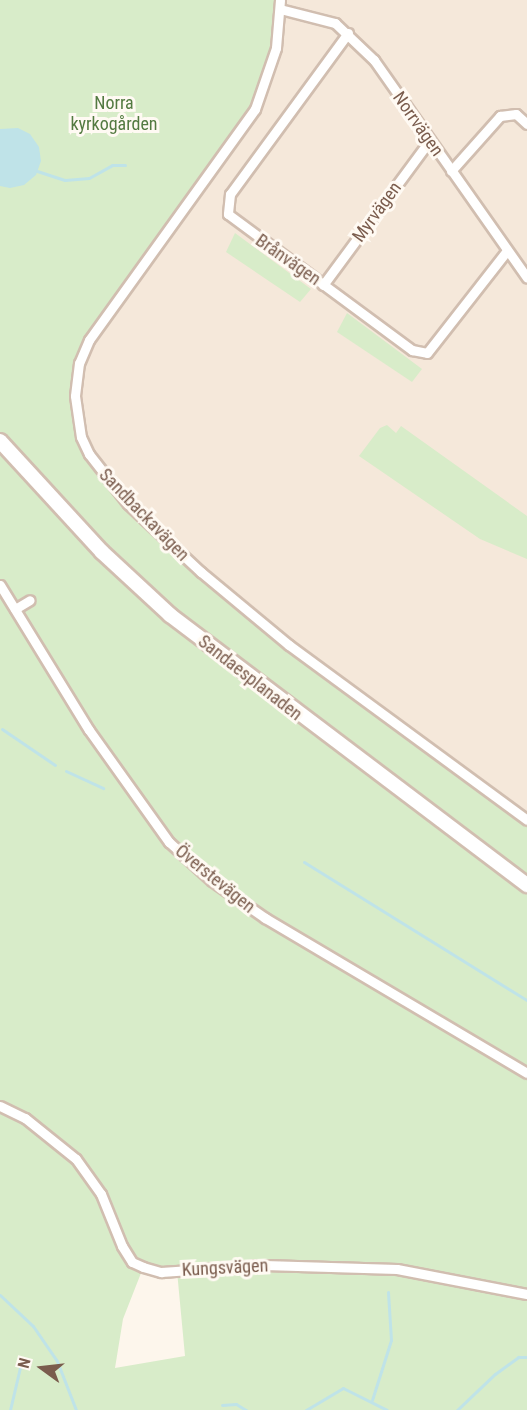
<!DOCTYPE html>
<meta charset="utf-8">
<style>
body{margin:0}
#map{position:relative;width:527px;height:1410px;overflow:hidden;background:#fdf6ec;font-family:"Roboto Condensed",sans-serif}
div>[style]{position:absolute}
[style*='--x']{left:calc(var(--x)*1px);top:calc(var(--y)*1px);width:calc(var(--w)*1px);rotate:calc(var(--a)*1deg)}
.residential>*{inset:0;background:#f5e8da}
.green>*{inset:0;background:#d8ecc9}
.water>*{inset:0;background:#bfe3e8}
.stream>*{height:3px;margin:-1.5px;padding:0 1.5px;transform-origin:1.5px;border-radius:1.5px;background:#bfe3e8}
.roads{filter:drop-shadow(2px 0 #d1beb0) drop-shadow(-2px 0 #d1beb0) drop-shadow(0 2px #d1beb0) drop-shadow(0 -2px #d1beb0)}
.street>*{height:9px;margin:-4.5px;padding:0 4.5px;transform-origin:4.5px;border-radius:4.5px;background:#fff}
.secondary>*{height:14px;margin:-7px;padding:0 7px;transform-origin:7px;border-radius:7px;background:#fff}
span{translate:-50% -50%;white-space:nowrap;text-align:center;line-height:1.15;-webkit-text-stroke:6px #fffaf3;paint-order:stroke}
.park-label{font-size:18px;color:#537a41}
.street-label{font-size:18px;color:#7a5c4d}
.north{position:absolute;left:12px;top:1338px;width:60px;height:60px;-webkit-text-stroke:4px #fffaf3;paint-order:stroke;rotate:285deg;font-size:16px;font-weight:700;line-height:24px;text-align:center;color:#7a5c4d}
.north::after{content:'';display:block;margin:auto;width:21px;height:27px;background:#7a5c4d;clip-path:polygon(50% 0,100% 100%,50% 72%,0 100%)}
</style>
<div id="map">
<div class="residential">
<div style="clip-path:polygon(280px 0,527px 0,527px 820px,289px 645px,128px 504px,89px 454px,75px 396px,89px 340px)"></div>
</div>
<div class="green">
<div style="clip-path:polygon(evenodd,0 0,280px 0,276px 48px,255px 109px,89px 340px,79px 363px,77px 419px,101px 470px,201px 572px,527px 820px,527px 1410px,0 1410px,0 0,143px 1268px,177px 1271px,185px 1356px,115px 1368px,123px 1319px,143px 1268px)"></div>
<div style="clip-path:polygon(235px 233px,311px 289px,300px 302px,226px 252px)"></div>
<div style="clip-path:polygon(347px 313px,422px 369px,412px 382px,337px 332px)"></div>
<div style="clip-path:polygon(387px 425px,396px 433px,401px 426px,527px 516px,527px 559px,480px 539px,359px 456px,380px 428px)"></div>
</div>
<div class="water">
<div style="clip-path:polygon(18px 128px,30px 134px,39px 147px,41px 161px,36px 175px,24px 185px,10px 188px,0 186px,0 129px)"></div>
</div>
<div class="stream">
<div style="--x:37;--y:171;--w:29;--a:18"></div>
<div style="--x:65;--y:180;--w:24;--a:-5"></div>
<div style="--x:89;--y:178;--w:26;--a:-29"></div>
<div style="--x:112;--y:165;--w:13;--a:0"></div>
<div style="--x:2;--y:729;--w:64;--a:34.2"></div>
<div style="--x:66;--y:771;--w:41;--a:24.7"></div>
<div style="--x:304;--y:862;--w:262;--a:31.8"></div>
<div style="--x:0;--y:1295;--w:45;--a:43.2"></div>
<div style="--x:33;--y:1326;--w:42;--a:55.6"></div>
<div style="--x:57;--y:1361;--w:53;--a:68.8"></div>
<div style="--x:372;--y:1400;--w:63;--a:-72.4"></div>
<div style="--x:391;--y:1340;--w:48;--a:-93.6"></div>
<div style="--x:222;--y:1405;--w:14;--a:-4"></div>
<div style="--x:236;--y:1404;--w:12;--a:31"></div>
<div style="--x:10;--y:1410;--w:48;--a:-76.8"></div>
<div style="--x:306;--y:1410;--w:43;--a:-30.7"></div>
<div style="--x:343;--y:1388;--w:49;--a:26.6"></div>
<div style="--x:457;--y:1410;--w:52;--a:-43.5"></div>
<div style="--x:495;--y:1374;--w:29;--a:-36"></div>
<div style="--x:518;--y:1357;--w:9;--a:0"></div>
</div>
<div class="roads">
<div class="street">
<div style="--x:280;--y:0;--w:48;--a:94.8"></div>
<div style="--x:276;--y:48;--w:65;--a:109"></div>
<div style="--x:255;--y:109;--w:284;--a:125.7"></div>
<div style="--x:89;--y:340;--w:25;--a:113"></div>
<div style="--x:79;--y:363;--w:33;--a:97"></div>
<div style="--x:75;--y:396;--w:41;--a:81.7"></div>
<div style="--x:81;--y:437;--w:19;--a:65"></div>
<div style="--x:89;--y:454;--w:63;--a:52"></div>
<div style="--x:128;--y:504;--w:100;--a:43"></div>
<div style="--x:201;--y:572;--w:114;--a:39.7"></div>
<div style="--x:289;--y:645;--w:295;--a:36.3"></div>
<div style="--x:280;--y:9;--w:57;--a:14.3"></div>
<div style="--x:335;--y:23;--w:54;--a:43.5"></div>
<div style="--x:374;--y:60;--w:266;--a:54.9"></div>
<div style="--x:348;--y:33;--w:200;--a:126.2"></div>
<div style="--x:230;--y:194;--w:20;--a:96"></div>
<div style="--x:228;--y:214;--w:229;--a:36.5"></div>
<div style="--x:412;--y:350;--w:15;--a:11"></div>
<div style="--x:427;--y:353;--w:128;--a:-52"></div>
<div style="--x:451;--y:171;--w:74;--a:-48.3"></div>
<div style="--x:500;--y:116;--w:16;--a:-7"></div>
<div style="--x:516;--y:114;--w:15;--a:42"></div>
<div style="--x:323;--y:285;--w:180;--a:-53.6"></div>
<div style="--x:0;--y:585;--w:170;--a:58.5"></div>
<div style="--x:89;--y:730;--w:138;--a:54.5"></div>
<div style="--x:169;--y:842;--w:58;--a:42.2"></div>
<div style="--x:212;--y:881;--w:65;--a:34.9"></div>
<div style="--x:265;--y:918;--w:304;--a:30.6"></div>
<div style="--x:15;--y:609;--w:17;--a:-31"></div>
<div style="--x:0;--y:1106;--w:28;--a:26"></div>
<div style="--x:25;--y:1118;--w:65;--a:38.8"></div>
<div style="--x:76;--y:1159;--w:43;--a:54.5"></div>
<div style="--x:101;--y:1194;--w:56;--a:68"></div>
<div style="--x:122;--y:1246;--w:19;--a:58"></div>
<div style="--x:132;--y:1262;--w:12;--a:24"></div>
<div style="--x:143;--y:1267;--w:19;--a:16"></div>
<div style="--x:161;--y:1272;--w:103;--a:-3.9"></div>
<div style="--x:264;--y:1265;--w:133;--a:1.7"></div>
<div style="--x:397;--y:1269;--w:132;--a:10.9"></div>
</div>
<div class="secondary">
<div style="--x:0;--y:441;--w:151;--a:47.4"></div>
<div style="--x:102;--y:552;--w:93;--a:42.8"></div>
<div style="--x:170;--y:615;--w:448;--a:37.1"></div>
</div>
</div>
<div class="park-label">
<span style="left:114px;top:114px">Norra<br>kyrkogården</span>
</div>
<div class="street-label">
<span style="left:418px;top:124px;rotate:55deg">Norrvägen</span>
<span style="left:377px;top:212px;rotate:-54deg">Myrvägen</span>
<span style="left:288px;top:260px;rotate:35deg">Brånvägen</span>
<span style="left:144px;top:515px;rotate:46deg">Sandbackavägen</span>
<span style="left:250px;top:678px;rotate:38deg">Sandaesplanaden</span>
<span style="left:215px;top:879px;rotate:39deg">Överstevägen</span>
<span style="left:225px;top:1268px;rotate:-3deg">Kungsvägen</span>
</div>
<div class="north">N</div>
</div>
